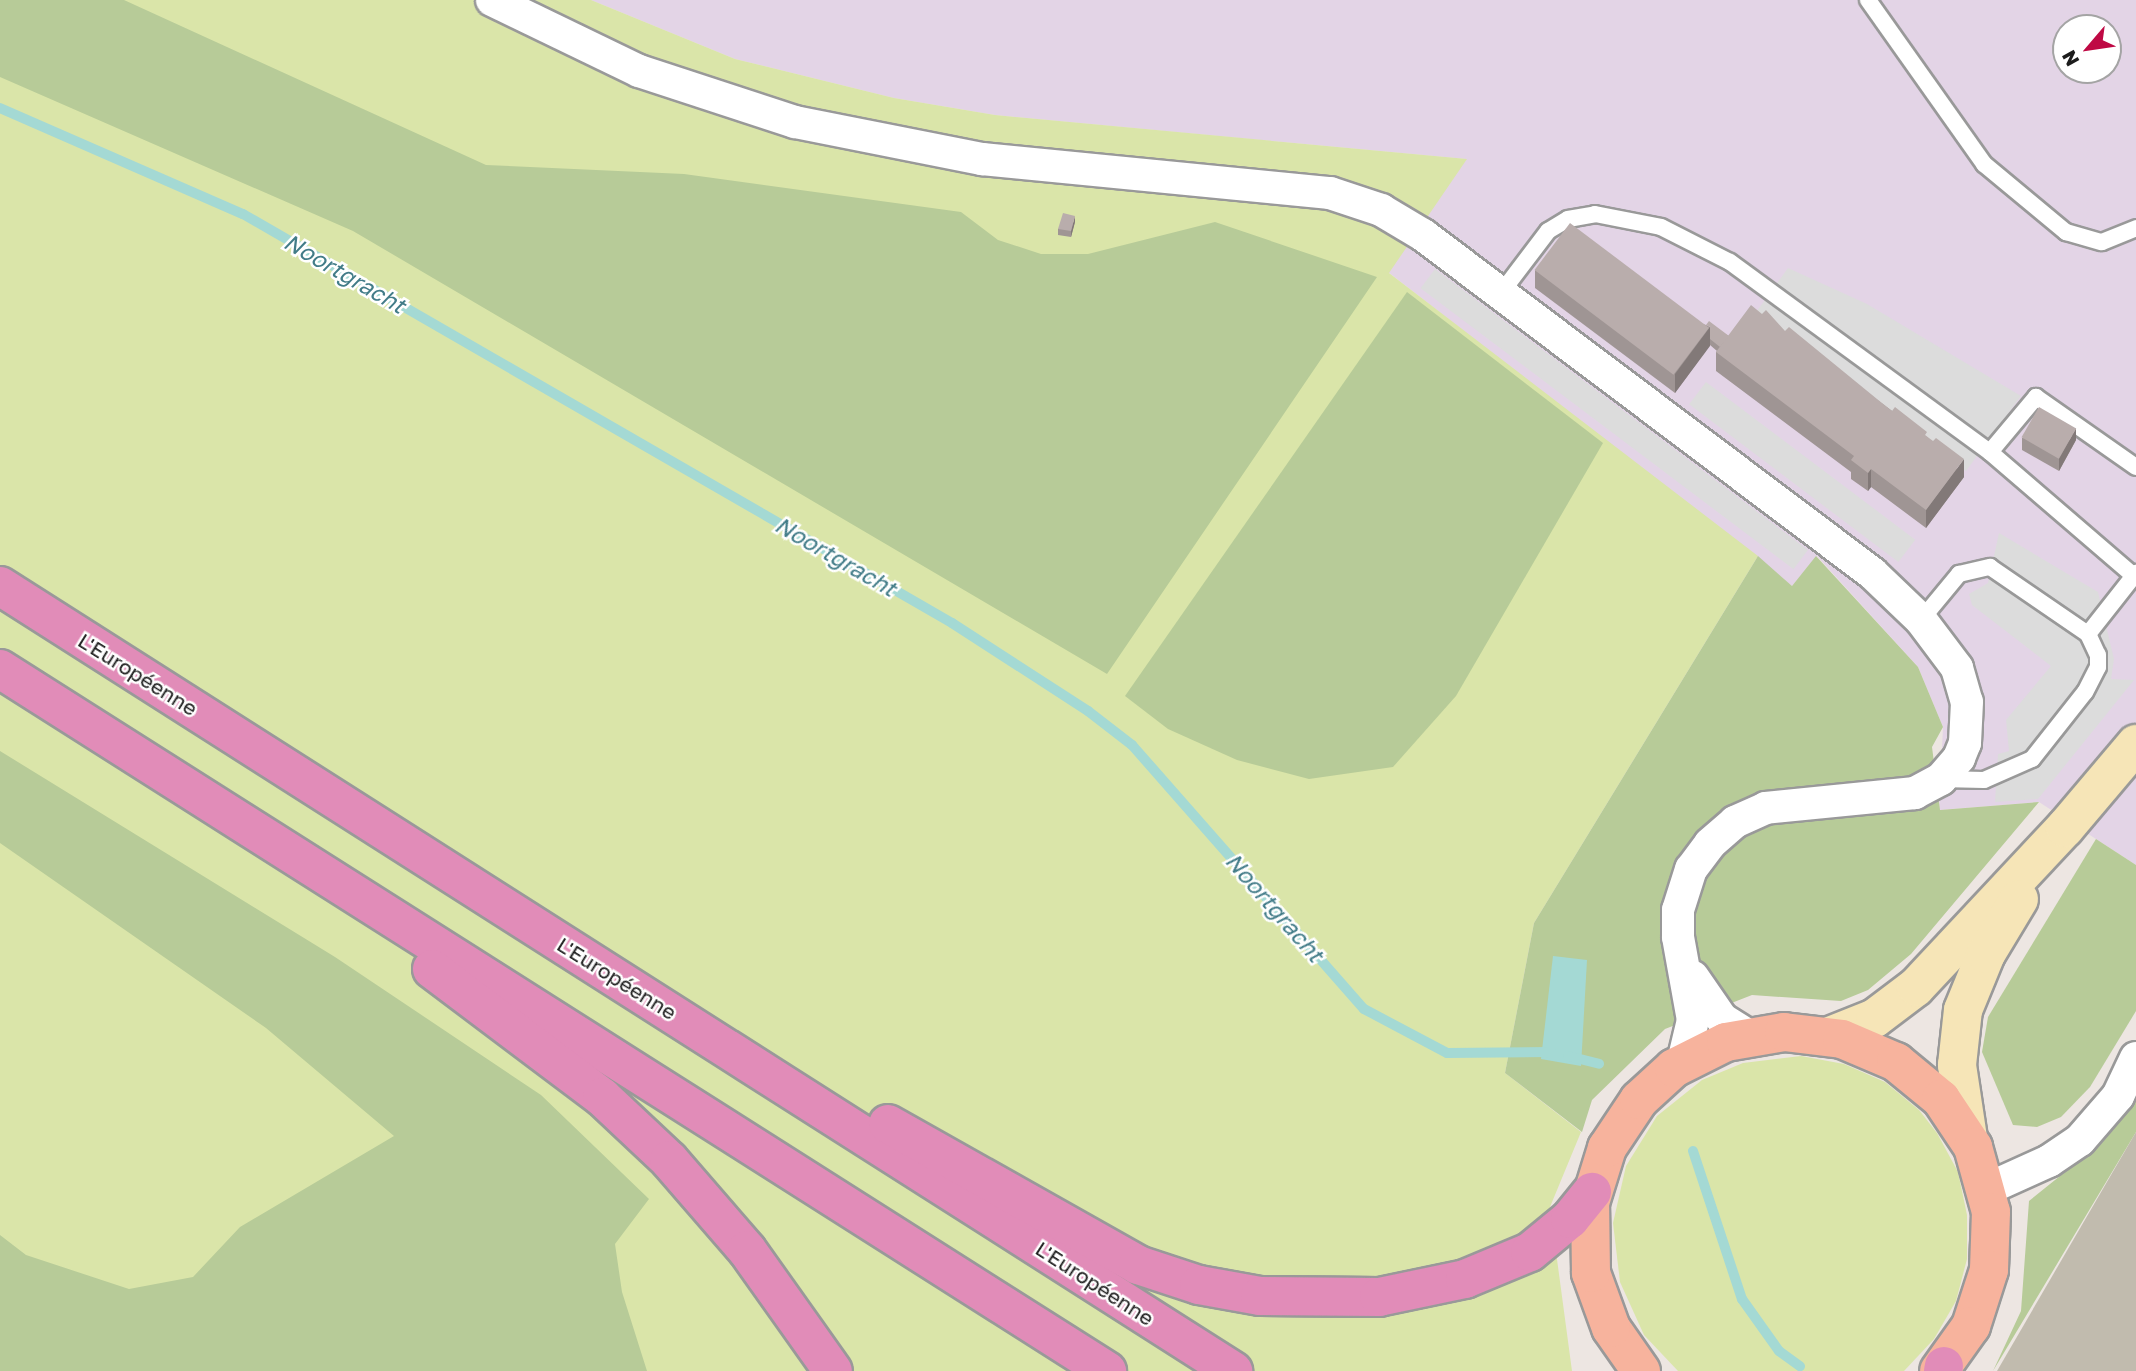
<!DOCTYPE html>
<meta charset="utf-8">
<style>
body{margin:0}
#map{position:relative;width:2136px;height:1371px;overflow:hidden;background:#ede6e2;font-family:"Golos Text",sans-serif}
div>[style]{position:absolute}
[style*='--x']{left:calc(var(--x)*1px);top:calc(var(--y)*1px);width:calc(var(--w)*1px);rotate:calc(var(--a)*1deg)}
.industrial>*{inset:0;background:#e3d4e6}
.construction>*{inset:0;background:#c1bbae}
.grass>*{inset:0;background:#dae5a9}
.forest>*{inset:0;background:#b7cb98}
.parking>*{inset:0;background:#dcdcdc;transform-origin:0 0}
.water>*{inset:0;background:#a4d9d4}
.stream>*{height:10px;margin:-5px;padding:0 5px;transform-origin:5px;border-radius:5px;background:#a4d9d4}
.roads{filter:drop-shadow(2px 0 #999) drop-shadow(-2px 0 #999) drop-shadow(0 2px #999) drop-shadow(0 -2px #999)}
.lane>*{height:16px;margin:-8px;padding:0 8px;transform-origin:8px;border-radius:8px;background:#fff}
.street>*{height:32px;margin:-16px;padding:0 16px;transform-origin:16px;border-radius:16px;background:#fff}
.secondary>*{height:38px;margin:-19px;padding:0 19px;transform-origin:19px;border-radius:19px;background:#f6e5b7}
.primary>*{height:38px;margin:-19px;padding:0 19px;transform-origin:19px;border-radius:19px;background:#f7b39d}
.highway>*{height:38px;margin:-19px;padding:0 19px;transform-origin:19px;border-radius:19px;background:#e18cb8}
.wall>*{inset:0;background:#9f9594}
.shaded-wall>*{inset:0;background:#827978}
.building>*{inset:0;background:#b9adac;transform-origin:0 0}
span{translate:-50% -50%;white-space:nowrap;text-align:center;line-height:1.15;-webkit-text-stroke:5px #fff;paint-order:stroke}
.street-label{font-size:21px;color:#1c1c1c}
.water-label{font-size:23px;color:#427c88;font-style:italic}
.north{position:absolute;left:2052px;top:14px;width:70px;height:70px;box-sizing:border-box;background:#fff;border:2px solid #a4a4a4;border-radius:50%;rotate:241deg;font-size:19px;font-weight:700;line-height:28px;text-align:center;color:#1c1c1c}
.north::after{content:'';display:block;margin:auto;width:24px;height:32px;background:#bf0944;clip-path:polygon(50% 0,100% 100%,50% 72%,0 100%)}
</style>
<div id="map">
<div class="industrial">
<div style="clip-path:polygon(evenodd,591px 0,2136px 0,2136px 865px,2039px 802px,1939px 810px,1943px 727px,1918px 667px,1817px 556px,1792px 586px,1388px 272px,1466px 159px,995px 115px,894px 98px,735px 59px,591px 0,2066px 28px,2108px 28px,2108px 70px,2066px 70px,2066px 28px)"></div>
</div>
<div class="construction">
<div style="clip-path:polygon(2136px 1132px,2136px 1371px,1997px 1371px)"></div>
</div>
<div class="grass">
<div style="clip-path:polygon(0 0,591px 0,735px 59px,894px 98px,995px 115px,1467px 159px,1389px 273px,1758px 556px,1534px 923px,1505px 1073px,1581px 1132px,1550px 1207px,1572px 1371px,0 1371px)"></div>
<div style="clip-path:polygon(1801px 1056px,1844px 1064px,1885px 1082px,1919px 1110px,1937px 1133px,1958px 1172px,1967px 1215px,1967px 1259px,1956px 1301px,1934px 1339px,1904px 1371px,1678px 1371px,1644px 1335px,1620px 1282px,1613px 1223px,1626px 1166px,1657px 1116px,1702px 1080px,1743px 1063px)"></div>
</div>
<div class="forest">
<div style="clip-path:polygon(0 0,124px 0,486px 165px,684px 174px,961px 212px,998px 240px,1041px 254px,1088px 254px,1215px 222px,1377px 277px,1107px 674px,353px 231px,0 77px)"></div>
<div style="clip-path:polygon(1407px 292px,1603px 443px,1456px 696px,1393px 767px,1309px 779px,1237px 760px,1168px 729px,1125px 696px)"></div>
<div style="clip-path:polygon(1758px 556px,1792px 586px,1816px 556px,1918px 667px,1943px 727px,1932px 747px,1940px 810px,2039px 802px,1911px 954px,1868px 990px,1841px 1001px,1752px 995px,1665px 1029px,1592px 1100px,1582px 1132px,1505px 1073px,1534px 923px)"></div>
<div style="clip-path:polygon(0 751px,335px 957px,541px 1095px,649px 1199px,615px 1244px,622px 1292px,647px 1371px,0 1371px,0 1235px,26px 1255px,129px 1289px,193px 1277px,240px 1227px,394px 1136px,266px 1028px,0 843px)"></div>
<div style="clip-path:polygon(2096px 839px,2136px 865px,2136px 1011px,2090px 1087px,2061px 1117px,2037px 1127px,2013px 1125px,1982px 1052px,1988px 1017px)"></div>
<div style="clip-path:polygon(2136px 1091px,2136px 1132px,1993px 1371px,2021px 1311px,2029px 1201px,2101px 1143px)"></div>
</div>
<div class="parking">
<div style="clip-path:polygon(1788px 268px,1867px 304px,2021px 396px,1966px 471px,1754px 315px)"></div>
<div style="left:1435px;top:269px;width:467px;height:24px;rotate:37deg"></div>
<div style="left:1706px;top:382px;width:262px;height:28px;rotate:37deg"></div>
<div style="clip-path:polygon(1999px 533px,2098px 592px,2114px 659px,2111px 679px,2134px 680px,2038px 799px,1995px 802px,1998px 754px,2009px 751px,2006px 720px,2051px 666px,1972px 605px,1969px 594px,1988px 583px)"></div>
</div>
<div class="water">
<div style="clip-path:polygon(1553px 956px,1587px 960px,1581px 1066px,1541px 1059px)"></div>
</div>
<div class="stream">
<div style="--x:0;--y:108;--w:265;--a:23.6"></div>
<div style="--x:243;--y:214;--w:819;--a:29.98"></div>
<div style="--x:952;--y:623;--w:162;--a:32.9"></div>
<div style="--x:1088;--y:711;--w:56;--a:37.7"></div>
<div style="--x:1132;--y:745;--w:351;--a:48.7"></div>
<div style="--x:1364;--y:1009;--w:94;--a:27.9"></div>
<div style="--x:1447;--y:1053;--w:105;--a:-0.5"></div>
<div style="--x:1568;--y:1056;--w:32;--a:14"></div>
<div style="--x:1693;--y:1151;--w:156;--a:71.7"></div>
<div style="--x:1742;--y:1299;--w:64;--a:54.6"></div>
<div style="--x:1779;--y:1351;--w:26;--a:36"></div>
</div>
<div class="roads">
<div class="lane">
<div style="--x:1868;--y:0;--w:201;--a:54.7"></div>
<div style="--x:1984;--y:164;--w:107;--a:39.7"></div>
<div style="--x:2066;--y:232;--w:37;--a:16"></div>
<div style="--x:2102;--y:242;--w:37;--a:-22"></div>
<div style="--x:1501;--y:293;--w:78;--a:-52.8"></div>
<div style="--x:1548;--y:231;--w:23;--a:-31"></div>
<div style="--x:1568;--y:219;--w:27;--a:-10"></div>
<div style="--x:1595;--y:214;--w:67;--a:11.1"></div>
<div style="--x:1661;--y:227;--w:77;--a:26.9"></div>
<div style="--x:1730;--y:262;--w:322;--a:36.2"></div>
<div style="--x:2134;--y:576;--w:190;--a:-139.3"></div>
<div style="--x:1990;--y:452;--w:72;--a:-50.1"></div>
<div style="--x:2036;--y:397;--w:122;--a:35"></div>
<div style="--x:1921;--y:620;--w:60;--a:-50.4"></div>
<div style="--x:1959;--y:574;--w:32;--a:-13"></div>
<div style="--x:1990;--y:567;--w:119;--a:34.4"></div>
<div style="--x:2088;--y:634;--w:23;--a:65"></div>
<div style="--x:2098;--y:655;--w:12;--a:90"></div>
<div style="--x:2098;--y:667;--w:28;--a:117"></div>
<div style="--x:2085;--y:692;--w:85;--a:128.3"></div>
<div style="--x:2032;--y:759;--w:52;--a:156.4"></div>
<div style="--x:1984;--y:780;--w:43;--a:-178.7"></div>
<div style="--x:2088;--y:634;--w:78;--a:-51.8"></div>
</div>
<div class="street">
<div style="--x:492;--y:0;--w:163;--a:25.8"></div>
<div style="--x:639;--y:71;--w:164;--a:18.1"></div>
<div style="--x:795;--y:122;--w:191;--a:11.2"></div>
<div style="--x:982;--y:159;--w:350;--a:5.6"></div>
<div style="--x:1330;--y:193;--w:54;--a:18.4"></div>
<div style="--x:1381;--y:210;--w:49;--a:30.8"></div>
<div style="--x:1423;--y:235;--w:562;--a:36.97"></div>
<div style="--x:1872;--y:573;--w:68;--a:43.8"></div>
<div style="--x:1921;--y:620;--w:60;--a:53.1"></div>
<div style="--x:1957;--y:668;--w:35;--a:74"></div>
<div style="--x:1967;--y:702;--w:41;--a:92.8"></div>
<div style="--x:1965;--y:743;--w:16;--a:112"></div>
<div style="--x:1959;--y:758;--w:28;--a:131"></div>
<div style="--x:1941;--y:779;--w:30;--a:152"></div>
<div style="--x:1915;--y:793;--w:150;--a:174.3"></div>
<div style="--x:1766;--y:808;--w:34;--a:156"></div>
<div style="--x:1735;--y:822;--w:33;--a:139"></div>
<div style="--x:1710;--y:844;--w:31;--a:127"></div>
<div style="--x:1691;--y:869;--w:43;--a:107.6"></div>
<div style="--x:1678;--y:910;--w:27;--a:90"></div>
<div style="--x:1678;--y:937;--w:84;--a:79.8"></div>
<div style="--x:1693;--y:1020;--w:43;--a:103.4"></div>
<div style="--x:1693;--y:977;--w:51;--a:55.4"></div>
<div style="--x:1722;--y:1019;--w:32;--a:32"></div>
<div style="--x:1987;--y:1189;--w:68;--a:-24.3"></div>
<div style="--x:2049;--y:1161;--w:37;--a:-34"></div>
<div style="--x:2080;--y:1140;--w:58;--a:-49.2"></div>
<div style="--x:2118;--y:1096;--w:42;--a:-64.7"></div>
</div>
<div class="secondary">
<div style="--x:1830;--y:1036;--w:48;--a:-21.8"></div>
<div style="--x:1875;--y:1018;--w:51;--a:-37.1"></div>
<div style="--x:1916;--y:987;--w:218;--a:-46.9"></div>
<div style="--x:2065;--y:828;--w:110;--a:-49.8"></div>
<div style="--x:1968;--y:1138;--w:74;--a:-98.6"></div>
<div style="--x:1957;--y:1065;--w:55;--a:-83.8"></div>
<div style="--x:1963;--y:1010;--w:61;--a:-67.7"></div>
<div style="--x:1986;--y:954;--w:64;--a:-59"></div>
</div>
<div class="primary">
<div style="--x:1641;--y:1371;--w:52;--a:-124.9"></div>
<div style="--x:1611;--y:1328;--w:59;--a:-110"></div>
<div style="--x:1591;--y:1273;--w:70;--a:-90.8"></div>
<div style="--x:1590;--y:1203;--w:58;--a:-72.8"></div>
<div style="--x:1607;--y:1148;--w:58;--a:-56.3"></div>
<div style="--x:1639;--y:1100;--w:47;--a:-42.4"></div>
<div style="--x:1674;--y:1068;--w:58;--a:-26.6"></div>
<div style="--x:1726;--y:1042;--w:59;--a:-9.8"></div>
<div style="--x:1784;--y:1032;--w:58;--a:6.9"></div>
<div style="--x:1842;--y:1039;--w:59;--a:23.1"></div>
<div style="--x:1896;--y:1062;--w:58;--a:39.4"></div>
<div style="--x:1941;--y:1099;--w:58;--a:56.3"></div>
<div style="--x:1973;--y:1147;--w:67;--a:74.5"></div>
<div style="--x:1991;--y:1212;--w:58;--a:92"></div>
<div style="--x:1989;--y:1270;--w:59;--a:107.8"></div>
<div style="--x:1971;--y:1326;--w:55;--a:125.4"></div>
</div>
<div class="highway">
<div style="--x:0;--y:586;--w:1462;--a:32.48"></div>
<div style="--x:0;--y:669;--w:1311;--a:32.38"></div>
<div style="--x:432;--y:969;--w:213;--a:37"></div>
<div style="--x:602;--y:1097;--w:92;--a:43.2"></div>
<div style="--x:669;--y:1160;--w:119;--a:49.1"></div>
<div style="--x:747;--y:1250;--w:148;--a:54.6"></div>
<div style="--x:888;--y:1124;--w:287;--a:29.4"></div>
<div style="--x:1138;--y:1265;--w:64;--a:18.2"></div>
<div style="--x:1199;--y:1285;--w:62;--a:10.2"></div>
<div style="--x:1260;--y:1296;--w:119;--a:0.5"></div>
<div style="--x:1379;--y:1297;--w:88;--a:-11.8"></div>
<div style="--x:1465;--y:1279;--w:70;--a:-22.6"></div>
<div style="--x:1530;--y:1252;--w:52;--a:-39.5"></div>
<div style="--x:1570;--y:1219;--w:35;--a:-51"></div>
<div style="--x:1943;--y:1371;--w:5;--a:-79"></div>
</div>
</div>
<div class="wall">
<div style="clip-path:polygon(1075px 222px,1071px 237px,1058px 235px,1058px 229px)"></div>
<div style="clip-path:polygon(1535px 270px,1706px 325px,1729px 336px,1785px 331px,1927px 437px,1964px 477px,1926px 528px,1871px 487px,1868px 491px,1851px 479px,1851px 472px,1716px 371px,1716px 352px,1717px 351px,1710px 345px,1675px 393px,1535px 288px)"></div>
<div style="clip-path:polygon(2022px 438px,2076px 440px,2059px 471px,2022px 450px)"></div>
</div>
<div class="shaded-wall">
<div style="clip-path:polygon(1075px 216px,1075px 222px,1071px 237px,1071px 231px)"></div>
<div style="clip-path:polygon(1710px 327px,1710px 346px,1675px 393px,1675px 374px)"></div>
<div style="clip-path:polygon(2076px 428px,2076px 440px,2059px 471px,2059px 459px)"></div>
<div style="clip-path:polygon(1964px 459px,1964px 477px,1926px 528px,1926px 510px)"></div>
<div style="clip-path:polygon(1871px 469px,1871px 487px,1868px 491px,1868px 473px)"></div>
</div>
<div class="building">
<div style="clip-path:polygon(1063px 213px,1075px 216px,1071px 231px,1058px 229px)"></div>
<div style="left:1570px;top:223px;width:174px;height:59px;rotate:37deg"></div>
<div style="clip-path:polygon(1751px 305px,1762px 314px,1766px 310px,1785px 331px,1789px 327px,1877px 399px,1892px 411px,1895px 407px,1927px 432px,1925px 435px,1933px 441px,1936px 438px,1964px 459px,1926px 510px,1871px 469px,1868px 473px,1851px 460px,1854px 456px,1716px 352px)"></div>
<div style="clip-path:polygon(1709px 321px,1729px 336px,1720px 347px,1710px 339px,1710px 327px,1706px 325px)"></div>
<div style="left:2039px;top:407px;width:43px;height:35px;rotate:30deg"></div>
</div>
<div class="street-label">
<span style="left:138px;top:674px;rotate:32deg">L'Européenne</span>
<span style="left:617px;top:978px;rotate:32deg">L'Européenne</span>
<span style="left:1095px;top:1283px;rotate:33deg">L'Européenne</span>
</div>
<div class="water-label">
<span style="left:345px;top:273px;rotate:30deg">Noortgracht</span>
<span style="left:836px;top:556px;rotate:30deg">Noortgracht</span>
<span style="left:1275px;top:907px;rotate:49deg">Noortgracht</span>
</div>
<div class="north">N</div>
</div>
